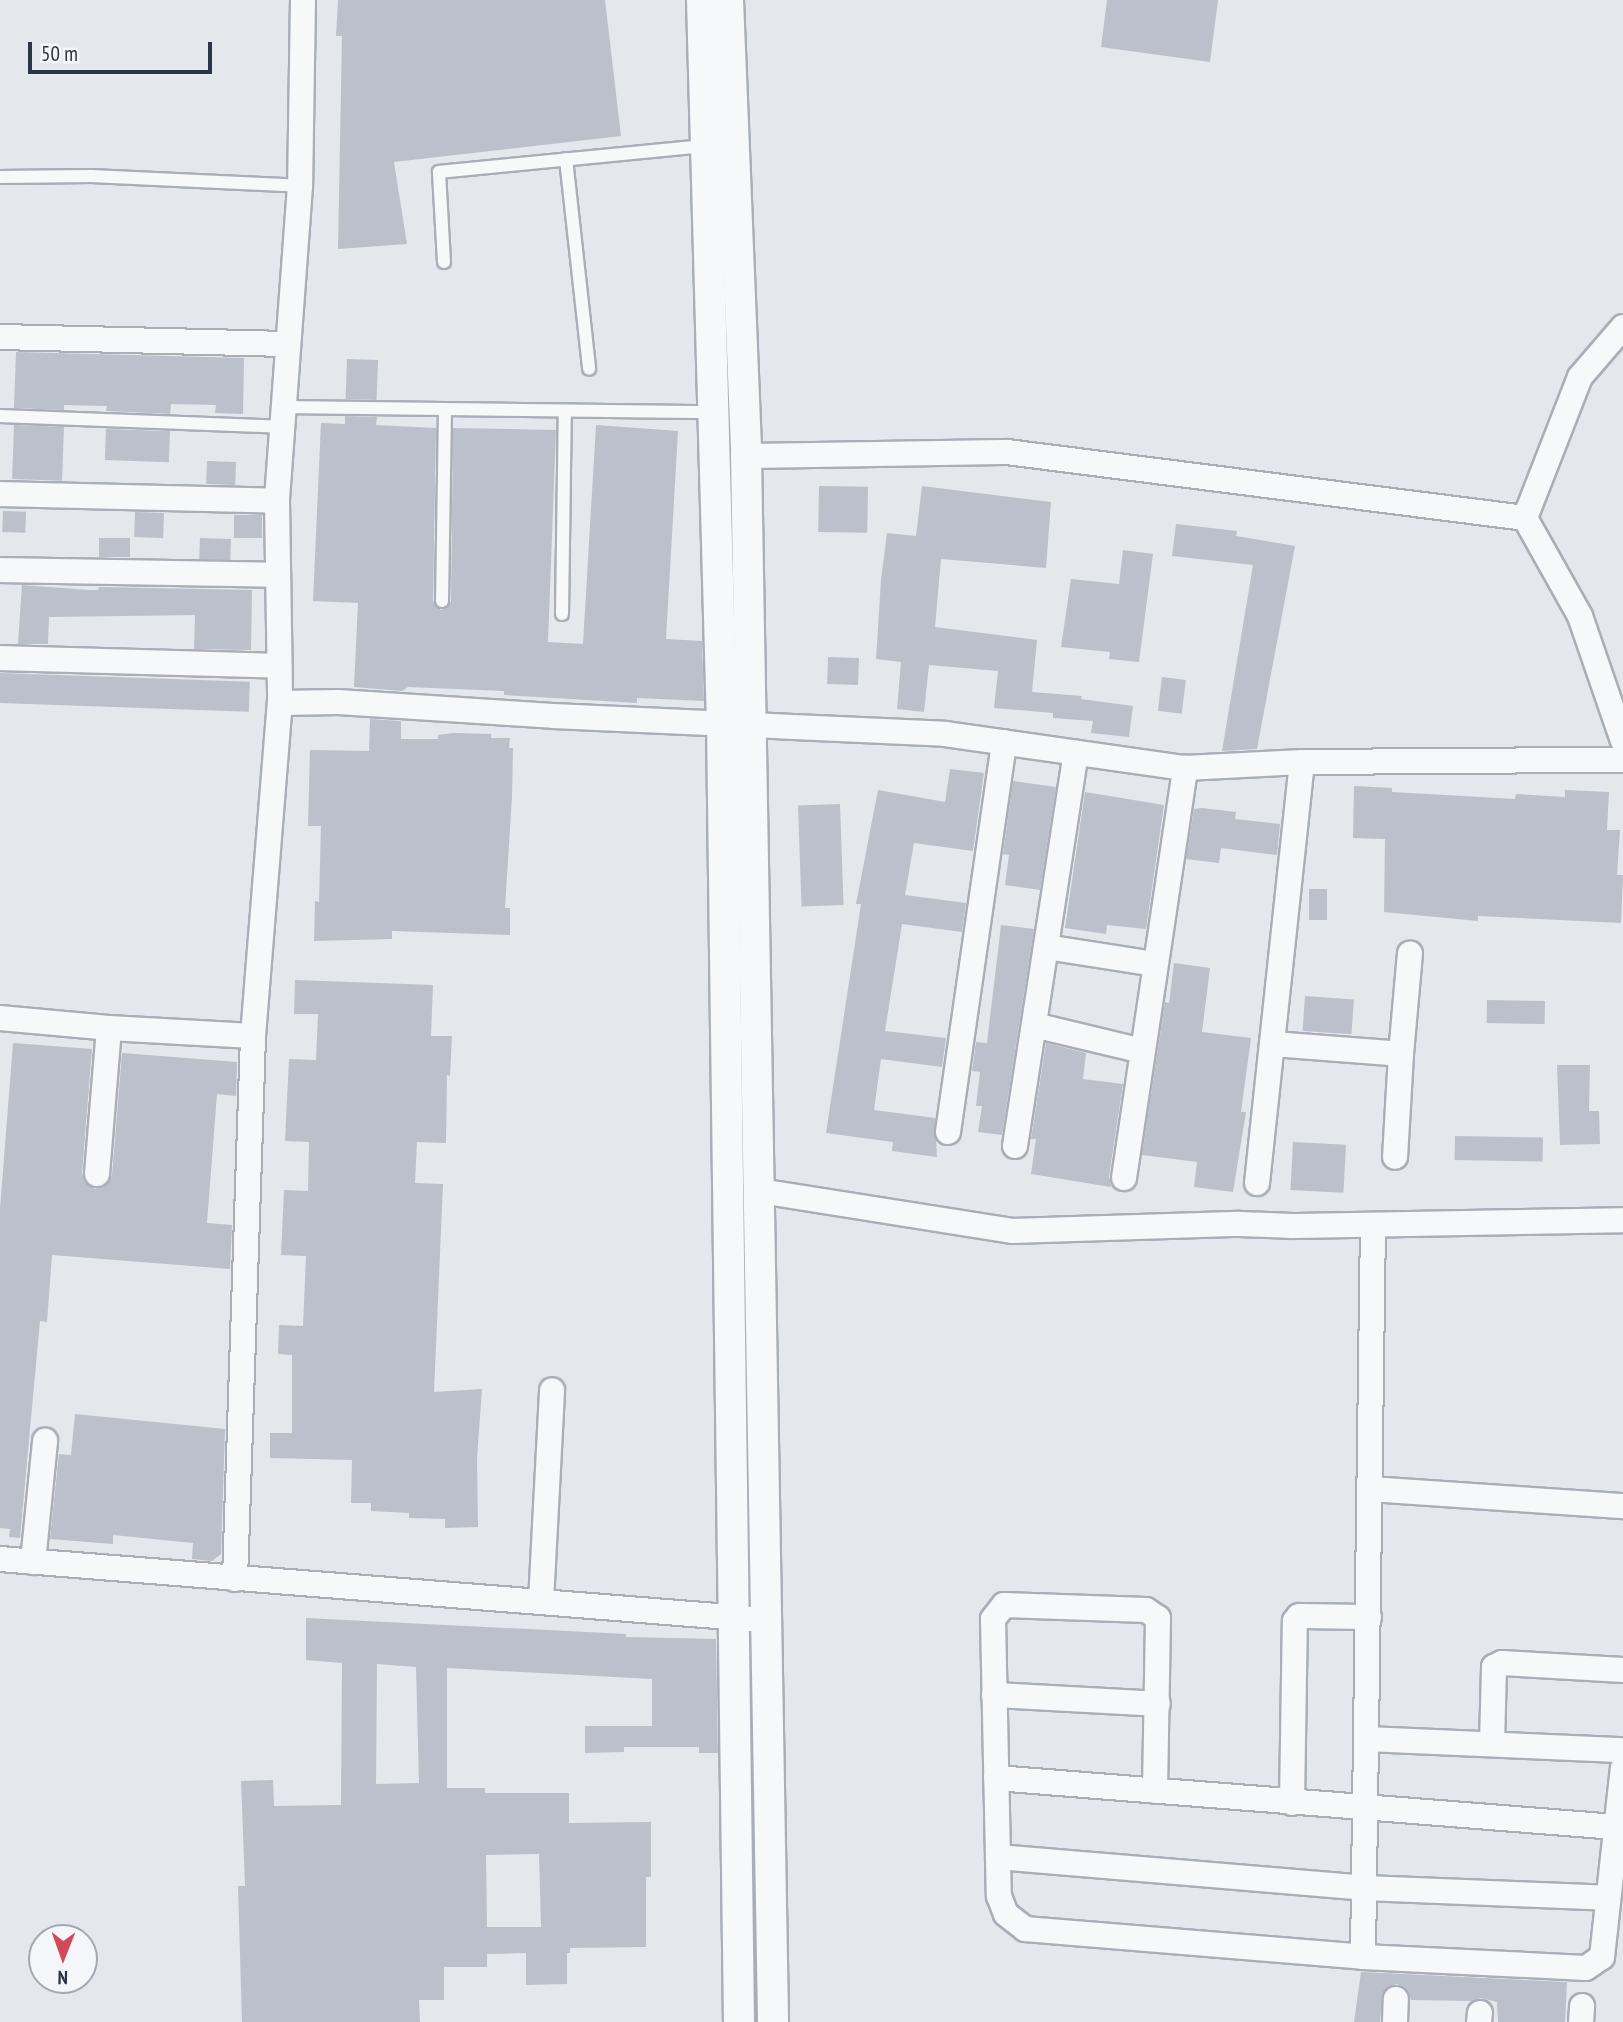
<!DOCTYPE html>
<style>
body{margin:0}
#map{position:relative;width:1623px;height:2022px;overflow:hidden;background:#e4e7ec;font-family:"PT Sans Narrow",sans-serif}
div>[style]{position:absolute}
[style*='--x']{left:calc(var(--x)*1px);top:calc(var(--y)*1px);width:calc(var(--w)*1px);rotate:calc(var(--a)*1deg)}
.building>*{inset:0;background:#bbc0ca;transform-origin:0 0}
.roads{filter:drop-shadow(2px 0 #a9aeb7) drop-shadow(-2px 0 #a9aeb7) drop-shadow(0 2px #a9aeb7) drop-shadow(0 -2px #a9aeb7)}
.service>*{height:12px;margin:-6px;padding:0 6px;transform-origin:6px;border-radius:6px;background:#f7f8fa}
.minor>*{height:24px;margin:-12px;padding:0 12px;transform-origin:12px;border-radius:12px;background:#f7f8fa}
.tertiary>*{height:30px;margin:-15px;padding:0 15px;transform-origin:15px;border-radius:15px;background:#f7f8fa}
span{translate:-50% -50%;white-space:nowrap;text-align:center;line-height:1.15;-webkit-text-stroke:5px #f4f6f9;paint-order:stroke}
.north{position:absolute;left:28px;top:1924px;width:70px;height:70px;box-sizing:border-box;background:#f4f6f9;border:2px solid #a4a8b1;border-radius:50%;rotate:181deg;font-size:19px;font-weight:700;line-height:28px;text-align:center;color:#2b3445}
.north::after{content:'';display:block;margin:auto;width:24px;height:32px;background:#d1495b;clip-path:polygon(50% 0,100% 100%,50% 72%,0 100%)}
.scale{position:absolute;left:28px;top:42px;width:184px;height:32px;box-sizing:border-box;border:4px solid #2b3445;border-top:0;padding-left:9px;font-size:21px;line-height:24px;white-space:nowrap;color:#2b3445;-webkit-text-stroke:5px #f4f6f9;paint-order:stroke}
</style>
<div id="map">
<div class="building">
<div style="clip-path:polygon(338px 0,605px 0,621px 136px,394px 162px,407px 244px,338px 249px,342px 36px,336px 36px)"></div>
<div style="clip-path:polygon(1107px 0,1218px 0,1210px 62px,1101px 47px)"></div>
<div style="clip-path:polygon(16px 352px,244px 358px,243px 414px,215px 413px,216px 405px,171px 404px,170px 414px,106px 411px,107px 406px,64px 405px,64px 410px,14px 408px)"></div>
<div style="left:347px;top:359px;width:31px;height:40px;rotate:2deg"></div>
<div style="clip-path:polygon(345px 416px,377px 417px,376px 425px,436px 428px,433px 601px,441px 610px,447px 608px,451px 601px,453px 428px,556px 430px,548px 642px,583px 644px,596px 425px,678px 431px,666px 639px,702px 641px,704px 701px,637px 698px,637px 703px,504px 695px,504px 691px,408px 687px,402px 691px,354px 687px,358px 603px,313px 601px,321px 423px,345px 424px)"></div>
<div style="left:14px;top:425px;width:50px;height:54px;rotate:2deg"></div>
<div style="left:106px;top:429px;width:64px;height:31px;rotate:2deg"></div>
<div style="left:207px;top:461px;width:29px;height:23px;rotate:2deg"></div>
<div style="left:819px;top:486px;width:49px;height:46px;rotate:1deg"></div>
<div style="clip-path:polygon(922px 486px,1051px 502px,1046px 568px,941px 559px,935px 627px,1037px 640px,1032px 692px,1082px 696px,1081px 699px,1133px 706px,1129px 737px,1091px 733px,1093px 721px,1053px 718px,1053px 713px,994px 708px,998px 671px,929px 665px,924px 712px,897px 709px,901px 662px,876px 659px,881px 580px,887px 533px,916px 536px)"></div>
<div style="left:3px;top:511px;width:23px;height:21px;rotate:2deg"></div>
<div style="left:135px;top:512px;width:29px;height:25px;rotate:2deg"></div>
<div style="left:234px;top:515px;width:28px;height:23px"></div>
<div style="clip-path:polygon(1176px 524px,1237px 531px,1236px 536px,1295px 546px,1257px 749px,1222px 751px,1253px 565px,1172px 556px)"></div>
<div style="left:99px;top:538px;width:31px;height:19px"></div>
<div style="left:200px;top:538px;width:31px;height:21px;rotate:2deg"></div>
<div style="clip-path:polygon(1123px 550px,1153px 554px,1139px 662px,1109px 659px,1110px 652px,1061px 647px,1071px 579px,1119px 584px)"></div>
<div style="clip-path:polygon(22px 585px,89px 590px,98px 590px,99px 587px,252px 590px,251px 650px,194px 649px,195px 615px,49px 617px,48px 644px,18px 644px)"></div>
<div style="left:828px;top:657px;width:31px;height:27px;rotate:2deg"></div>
<div style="left:0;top:673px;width:250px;height:30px;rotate:2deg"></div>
<div style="left:1162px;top:677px;width:24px;height:34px;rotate:7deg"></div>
<div style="clip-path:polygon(370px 719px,401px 721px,401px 739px,438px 739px,438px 735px,453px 733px,491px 734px,491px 738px,510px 738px,509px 748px,513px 748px,512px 797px,505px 908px,510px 908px,510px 935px,392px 931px,392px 939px,314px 941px,315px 901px,319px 902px,321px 826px,308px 826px,310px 750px,369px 751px)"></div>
<div style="clip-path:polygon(950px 769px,984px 773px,973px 851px,914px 843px,905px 895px,966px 903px,962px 932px,902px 924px,885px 1031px,946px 1038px,942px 1067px,881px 1059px,874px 1110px,935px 1118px,937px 1157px,892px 1151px,893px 1142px,826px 1133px,861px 904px,856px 904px,878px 790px,945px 802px)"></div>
<div style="clip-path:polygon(1013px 781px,1056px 787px,1040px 890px,1005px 885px,1009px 855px,1003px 854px)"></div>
<div style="clip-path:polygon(1354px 786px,1392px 788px,1392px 792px,1515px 799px,1516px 794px,1565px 797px,1565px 790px,1609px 792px,1607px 830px,1620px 830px,1617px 875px,1623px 875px,1621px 923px,1478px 916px,1478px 921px,1384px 912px,1385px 839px,1353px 838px)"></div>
<div style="clip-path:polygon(1085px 792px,1164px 805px,1146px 929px,1107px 925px,1106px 934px,1065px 928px)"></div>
<div style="left:840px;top:804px;width:101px;height:42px;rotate:88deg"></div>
<div style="clip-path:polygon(1202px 808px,1236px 812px,1235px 819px,1280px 824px,1277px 855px,1221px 848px,1219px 863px,1186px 859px,1194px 809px)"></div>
<div style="left:1309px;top:889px;width:18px;height:31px"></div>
<div style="clip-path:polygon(1001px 925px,1034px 929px,1002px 1135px,978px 1132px,982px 1106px,976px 1106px,980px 1072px,972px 1071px,976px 1042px,987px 1043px)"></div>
<div style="clip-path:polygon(1174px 963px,1210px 968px,1202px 1032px,1251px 1038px,1241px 1112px,1246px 1112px,1233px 1192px,1194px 1187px,1197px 1162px,1142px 1155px,1165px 1002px,1169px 1003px)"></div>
<div style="clip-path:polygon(295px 980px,433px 985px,431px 1036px,452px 1036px,450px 1076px,447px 1075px,446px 1143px,417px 1142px,415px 1183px,443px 1184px,434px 1392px,482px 1389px,477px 1458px,478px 1527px,445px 1528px,445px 1519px,409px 1518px,409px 1513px,371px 1511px,371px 1503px,351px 1503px,352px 1460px,270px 1458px,270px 1433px,292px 1433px,292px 1355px,278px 1354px,279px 1325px,303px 1326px,306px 1256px,281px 1255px,284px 1190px,308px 1191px,309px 1142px,285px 1141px,289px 1059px,316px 1060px,318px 1014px,294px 1014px)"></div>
<div style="left:1305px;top:996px;width:49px;height:35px;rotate:4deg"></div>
<div style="left:1487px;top:1000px;width:58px;height:23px;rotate:1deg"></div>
<div style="clip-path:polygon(13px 1043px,92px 1049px,82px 1173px,84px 1181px,95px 1189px,104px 1187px,112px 1175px,122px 1053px,237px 1062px,236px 1096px,217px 1094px,207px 1223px,232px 1225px,230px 1269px,52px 1255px,47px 1322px,40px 1321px,20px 1538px,9px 1537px,10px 1529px,0 1528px,0 1209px)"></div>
<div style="clip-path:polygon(1046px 1043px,1086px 1053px,1083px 1079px,1123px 1084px,1109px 1176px,1111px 1187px,1031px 1174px,1036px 1139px,1031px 1139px)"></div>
<div style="clip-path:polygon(1557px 1065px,1590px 1065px,1589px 1111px,1599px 1111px,1600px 1144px,1560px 1145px)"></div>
<div style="left:1455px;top:1136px;width:88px;height:24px;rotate:1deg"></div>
<div style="left:1293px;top:1142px;width:53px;height:48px;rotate:3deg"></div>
<div style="clip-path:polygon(75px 1414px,225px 1429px,221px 1554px,212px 1561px,192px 1559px,193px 1543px,113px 1535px,113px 1544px,50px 1539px,59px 1454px,71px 1455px)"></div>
<div style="clip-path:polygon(evenodd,306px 1618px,626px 1634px,626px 1637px,716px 1639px,718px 1753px,699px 1753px,699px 1747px,624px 1747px,624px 1752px,585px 1753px,585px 1726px,652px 1726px,652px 1679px,447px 1668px,447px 1788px,485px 1788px,485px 1793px,569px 1793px,569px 1823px,651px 1822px,651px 1877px,646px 1877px,646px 1947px,570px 1948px,570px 1953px,567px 1953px,567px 1984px,526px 1985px,526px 1953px,487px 1954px,487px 1967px,444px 1967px,444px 2000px,419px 2000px,420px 2022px,242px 2022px,238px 1886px,245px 1886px,241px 1781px,273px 1780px,274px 1806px,341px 1805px,342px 1663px,306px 1660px,306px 1618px,377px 1664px,416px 1667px,419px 1783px,376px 1784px,377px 1664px,306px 1618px,539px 1854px,541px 1927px,487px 1927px,486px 1855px,539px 1854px)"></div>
<div style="clip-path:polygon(1361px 1972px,1567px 1982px,1565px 2022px,1498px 2022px,1497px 2002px,1481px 1998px,1472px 2001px,1411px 2000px,1405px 1987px,1396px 1984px,1383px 1992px,1380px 2022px,1354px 2022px)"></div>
</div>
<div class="roads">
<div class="service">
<div style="--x:566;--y:159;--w:211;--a:83.7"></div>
<div style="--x:0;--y:177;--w:91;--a:-0.6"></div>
<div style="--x:91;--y:176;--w:209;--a:2.7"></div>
<div style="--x:444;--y:262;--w:90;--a:-93.2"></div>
<div style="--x:439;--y:172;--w:268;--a:-5.6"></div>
<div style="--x:282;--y:407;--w:432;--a:0.7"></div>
<div style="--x:0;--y:416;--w:281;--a:2.2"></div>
<div style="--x:442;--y:601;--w:191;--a:-89.1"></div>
<div style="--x:562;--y:614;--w:203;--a:-89.2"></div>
</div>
<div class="minor">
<div style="--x:303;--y:0;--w:186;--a:90.9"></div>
<div style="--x:300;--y:186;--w:316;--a:94.2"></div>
<div style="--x:277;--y:501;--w:202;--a:89.1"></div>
<div style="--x:280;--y:703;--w:58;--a:-1"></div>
<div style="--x:338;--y:702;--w:215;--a:3.7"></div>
<div style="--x:553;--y:716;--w:392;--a:2.6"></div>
<div style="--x:945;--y:734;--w:242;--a:8.1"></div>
<div style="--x:1185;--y:768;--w:117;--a:-2.9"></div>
<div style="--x:1302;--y:762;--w:321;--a:-0.4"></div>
<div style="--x:0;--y:337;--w:287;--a:1.4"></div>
<div style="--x:746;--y:456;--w:261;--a:-0.9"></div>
<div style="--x:1007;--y:452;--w:522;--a:7.26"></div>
<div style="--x:1525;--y:518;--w:151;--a:-68.7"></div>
<div style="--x:1580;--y:377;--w:66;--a:-49.3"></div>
<div style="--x:0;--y:494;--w:277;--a:1.4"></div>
<div style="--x:1525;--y:518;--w:112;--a:60.7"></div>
<div style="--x:1580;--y:616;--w:132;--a:71"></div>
<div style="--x:0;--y:570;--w:278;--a:1"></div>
<div style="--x:0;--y:658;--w:279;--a:1.6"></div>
<div style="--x:1046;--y:947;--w:110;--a:8.9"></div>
<div style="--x:0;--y:1018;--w:109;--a:5.2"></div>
<div style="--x:109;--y:1028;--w:144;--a:3.2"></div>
<div style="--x:1034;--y:1025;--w:111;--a:13.5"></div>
<div style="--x:1272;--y:1044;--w:129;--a:4.4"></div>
<div style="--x:1401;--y:1054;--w:103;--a:93.3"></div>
<div style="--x:1401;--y:1054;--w:101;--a:-84.9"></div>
<div style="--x:948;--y:1132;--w:394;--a:-81.8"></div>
<div style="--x:1015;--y:1146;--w:398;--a:-81.2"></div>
<div style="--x:97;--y:1174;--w:146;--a:-85.3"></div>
<div style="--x:1124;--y:1178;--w:415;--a:-81.5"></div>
<div style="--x:1257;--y:1183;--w:423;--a:-83.9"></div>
<div style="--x:760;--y:1191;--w:255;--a:9"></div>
<div style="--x:1012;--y:1231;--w:228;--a:-1.8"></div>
<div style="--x:1240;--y:1224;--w:53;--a:2.2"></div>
<div style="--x:1293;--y:1226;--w:330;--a:-1"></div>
<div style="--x:1371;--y:1489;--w:253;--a:3.9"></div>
<div style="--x:0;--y:1559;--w:769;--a:4.55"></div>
<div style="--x:33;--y:1562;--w:122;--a:-84.3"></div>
<div style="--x:235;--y:1579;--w:543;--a:-88.1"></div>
<div style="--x:253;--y:1036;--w:334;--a:-85.4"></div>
<div style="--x:541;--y:1602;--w:212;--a:-87"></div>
<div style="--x:994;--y:1695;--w:164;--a:3.1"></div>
<div style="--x:1367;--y:1739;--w:256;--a:2.5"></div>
<div style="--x:1492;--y:1744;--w:77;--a:-88.5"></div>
<div style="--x:1494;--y:1667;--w:9;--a:-27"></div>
<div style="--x:1502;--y:1663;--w:121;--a:3.3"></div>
<div style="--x:996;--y:1778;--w:622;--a:4.52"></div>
<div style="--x:1155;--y:1791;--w:173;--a:-89"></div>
<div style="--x:1158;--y:1618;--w:14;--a:-146"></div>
<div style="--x:1146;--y:1610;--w:142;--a:-178"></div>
<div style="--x:1004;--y:1605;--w:18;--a:128"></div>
<div style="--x:993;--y:1619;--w:277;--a:88.8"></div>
<div style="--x:999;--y:1896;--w:19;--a:69"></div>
<div style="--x:1006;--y:1914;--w:24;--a:38"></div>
<div style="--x:1025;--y:1929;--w:339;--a:4.7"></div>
<div style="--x:1363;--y:1957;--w:223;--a:2.8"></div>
<div style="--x:1586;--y:1968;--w:19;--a:-35"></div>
<div style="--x:1602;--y:1957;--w:190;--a:-83.7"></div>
<div style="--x:1292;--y:1803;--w:182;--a:-89.1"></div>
<div style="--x:1295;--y:1621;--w:6;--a:-51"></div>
<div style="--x:1299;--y:1616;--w:70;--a:0.8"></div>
<div style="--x:998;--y:1857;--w:367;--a:4.8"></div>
<div style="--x:1364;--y:1888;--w:244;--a:2.3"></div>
<div style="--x:1363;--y:1957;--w:732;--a:-89.22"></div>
<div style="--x:1395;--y:2022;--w:23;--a:-88"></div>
<div style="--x:1479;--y:2022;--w:9;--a:-84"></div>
<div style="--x:1581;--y:2022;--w:16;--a:-86"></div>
</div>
<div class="tertiary">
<div style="--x:702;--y:0;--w:724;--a:88.42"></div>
<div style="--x:722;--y:724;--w:1298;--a:89.25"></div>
<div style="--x:728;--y:0;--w:456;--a:87.7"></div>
<div style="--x:746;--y:456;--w:1566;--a:89.01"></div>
</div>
</div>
<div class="north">N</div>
<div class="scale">50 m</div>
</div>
